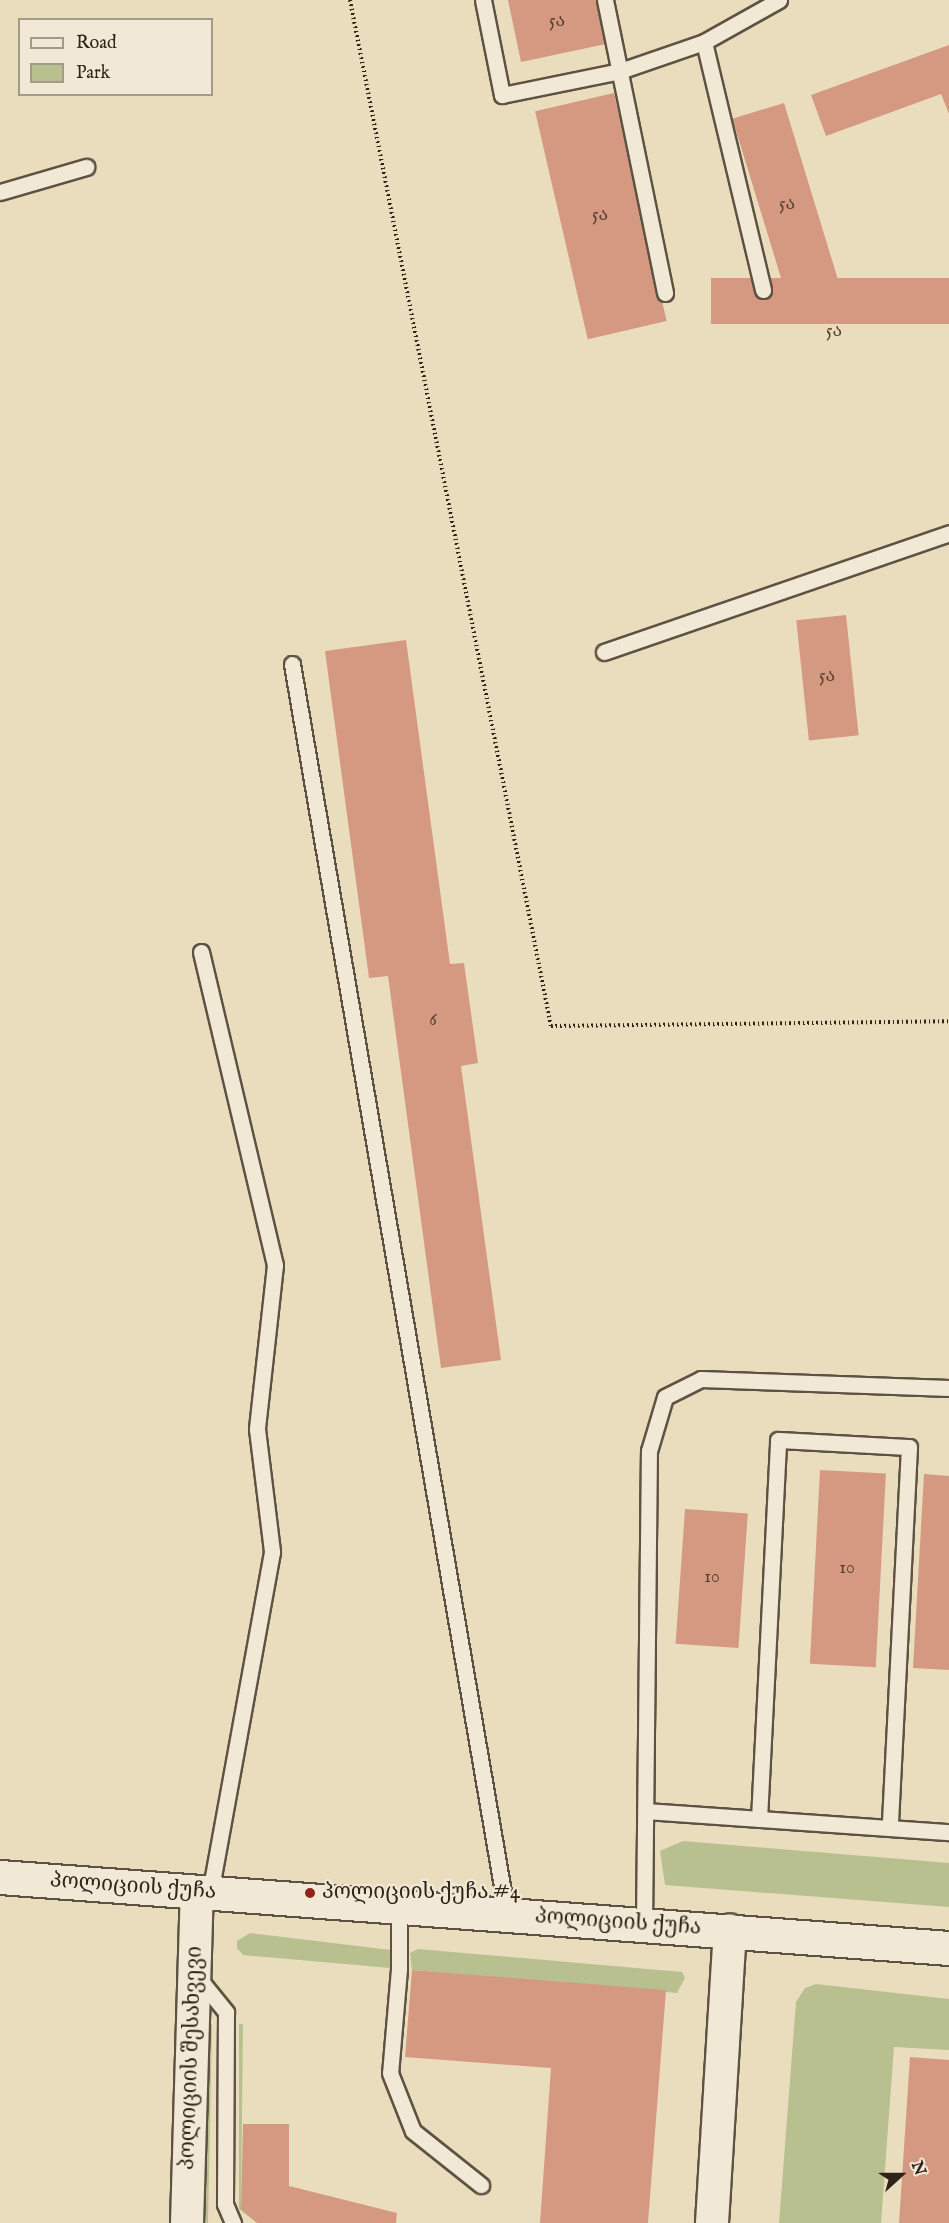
<!DOCTYPE html>
<meta charset="utf-8">
<style>
body{margin:0}
#map{position:relative;width:949px;height:2223px;overflow:hidden;background:#eaddbe;font-family:"IM FELL English","Noto Serif Georgian",serif}
div>[style]{position:absolute}
[style*='--x']{left:calc(var(--x)*1px);top:calc(var(--y)*1px);width:calc(var(--w)*1px);rotate:calc(var(--a)*1deg)}
.green>*{inset:0;background:#b8c090}
.building>*{inset:0;background:#d59981;transform-origin:0 0}
.path>*{height:4px;margin-top:-2px;transform-origin:0;background:repeating-linear-gradient(90deg,#2f2418 0 1.5px,transparent 0 4.5px)}
.roads{filter:drop-shadow(2px 0 #5e5242) drop-shadow(-2px 0 #5e5242) drop-shadow(0 2px #5e5242) drop-shadow(0 -2px #5e5242)}
.service>*{height:15px;margin:-7.5px;padding:0 7.5px;transform-origin:7.5px;border-radius:7.5px;background:#f1e9d5}
.minor>*{height:32px;margin:-16px;padding:0 16px;transform-origin:16px;border-radius:16px;background:#f1e9d5}
.tertiary>*{height:33px;margin:-16.5px;padding:0 16.5px;transform-origin:16.5px;border-radius:16.5px;background:#f1e9d5}
.dots>*{width:16px;height:16px;translate:-50% -50%;box-sizing:border-box;border:3px solid #f1e9d5;border-radius:50%}
span{translate:-50% -50%;white-space:nowrap;text-align:center;line-height:1.15;-webkit-text-stroke:4.5px #f1e9d5;paint-order:stroke}
.number-label{font-size:18px;color:#584132}
.number-label span{-webkit-text-stroke-width:0}
.street-label{font-size:21px;color:#2f2418}
.poi-label{font-size:21px;color:#2f2418}
.left{translate:0 -50%;text-align:left}
.legend{position:absolute;left:18px;top:18px;width:195px;height:78px;box-sizing:border-box;background:#f1e9d5;border:2px solid #a39a89;margin:0;padding:8px 10px;list-style:none;font-size:18px;color:#2f2418}
.legend li{display:flex;align-items:center;gap:12px;height:30px}
.legend b{width:30px;border:2px solid #a39a89}
.north{position:absolute;left:871px;top:2145px;width:60px;height:60px;-webkit-text-stroke:4px #f1e9d5;paint-order:stroke;rotate:69deg;font-size:16px;font-weight:700;line-height:24px;text-align:center;color:#2f2418}
.north::after{content:'';display:block;margin:auto;width:21px;height:27px;background:#2f2418;clip-path:polygon(50% 0,100% 100%,50% 72%,0 100%)}
</style>
<div id="map">
<div class="green">
<div style="clip-path:polygon(683px 1841px,949px 1863px,949px 1907px,665px 1885px,660px 1851px)"></div>
<div style="clip-path:polygon(250px 1933px,391px 1950px,396px 1964px,390px 1968px,243px 1955px,237px 1948px,237px 1941px)"></div>
<div style="clip-path:polygon(418px 1949px,682px 1972px,685px 1978px,677px 1993px,412px 1970px,410px 1953px)"></div>
<div style="clip-path:polygon(816px 1984px,949px 1999px,949px 2050px,894px 2047px,881px 2223px,779px 2223px,796px 2002px,805px 1988px)"></div>
<div style="clip-path:polygon(208px 2024px,212px 2024px,208px 2223px,205px 2223px)"></div>
<div style="clip-path:polygon(239px 2024px,243px 2024px,241px 2208px,257px 2223px,239px 2209px)"></div>
</div>
<div class="building">
<div style="clip-path:polygon(508px 0,596px 0,606px 44px,521px 62px)"></div>
<div style="clip-path:polygon(949px 45px,949px 114px,941px 94px,826px 136px,811px 95px)"></div>
<div style="left:614px;top:93px;width:234px;height:81px;rotate:77deg"></div>
<div style="left:784px;top:103px;width:197px;height:54px;rotate:73deg"></div>
<div style="left:949px;top:278px;width:46px;height:238px;rotate:90deg"></div>
<div style="left:846px;top:615px;width:121px;height:50px;rotate:84deg"></div>
<div style="clip-path:polygon(406px 640px,450px 964px,464px 963px,478px 1063px,461px 1066px,501px 1360px,441px 1368px,388px 976px,369px 978px,325px 651px)"></div>
<div style="left:820px;top:1470px;width:66px;height:194px;rotate:3deg"></div>
<div style="clip-path:polygon(924px 1474px,949px 1476px,949px 1670px,913px 1668px)"></div>
<div style="left:685px;top:1509px;width:63px;height:135px;rotate:4deg"></div>
<div style="clip-path:polygon(412px 1970px,666px 1990px,648px 2223px,540px 2223px,551px 2068px,405px 2057px)"></div>
<div style="clip-path:polygon(910px 2057px,949px 2060px,949px 2223px,899px 2223px)"></div>
<div style="clip-path:polygon(243px 2124px,289px 2124px,289px 2186px,397px 2213px,396px 2223px,257px 2223px,241px 2209px)"></div>
</div>
<div class="path">
<div style="--x:350;--y:0;--w:1046;--a:78.92"></div>
<div style="--x:551;--y:1026;--w:398;--a:-0.7"></div>
</div>
<div class="roads">
<div class="service">
<div style="--x:483;--y:0;--w:97;--a:78.7"></div>
<div style="--x:502;--y:95;--w:120;--a:-11.5"></div>
<div style="--x:620;--y:71;--w:89;--a:-19"></div>
<div style="--x:704;--y:42;--w:86;--a:-29.2"></div>
<div style="--x:605;--y:0;--w:299;--a:78.4"></div>
<div style="--x:704;--y:42;--w:255;--a:76.6"></div>
<div style="--x:0;--y:192;--w:90;--a:-16.2"></div>
<div style="--x:604;--y:652;--w:365;--a:-19"></div>
<div style="--x:292;--y:664;--w:1269;--a:80.25"></div>
<div style="--x:201;--y:952;--w:322;--a:76.7"></div>
<div style="--x:275;--y:1265;--w:165;--a:96.3"></div>
<div style="--x:257;--y:1429;--w:124;--a:83"></div>
<div style="--x:272;--y:1552;--w:347;--a:100.3"></div>
<div style="--x:646;--y:1811;--w:304;--a:4"></div>
<div style="--x:759;--y:1819;--w:379;--a:-87.1"></div>
<div style="--x:778;--y:1440;--w:131;--a:3.1"></div>
<div style="--x:909;--y:1447;--w:381;--a:92.9"></div>
<div style="--x:399;--y:1907;--w:62;--a:90"></div>
<div style="--x:399;--y:1969;--w:104;--a:94.9"></div>
<div style="--x:390;--y:2073;--w:62;--a:68.4"></div>
<div style="--x:413;--y:2131;--w:87;--a:38.5"></div>
<div style="--x:644;--y:1925;--w:474;--a:-89.4"></div>
<div style="--x:649;--y:1451;--w:56;--a:-73.5"></div>
<div style="--x:665;--y:1397;--w:40;--a:-26.6"></div>
<div style="--x:701;--y:1379;--w:248;--a:2.1"></div>
<div style="--x:196;--y:1975;--w:48;--a:51"></div>
<div style="--x:226;--y:2012;--w:192;--a:90.3"></div>
<div style="--x:225;--y:2204;--w:21;--a:67"></div>
</div>
<div class="minor">
<div style="--x:187;--y:2223;--w:331;--a:-88.3"></div>
<div style="--x:712;--y:2223;--w:293;--a:-86.5"></div>
</div>
<div class="tertiary">
<div style="--x:0;--y:1877;--w:952;--a:4.28"></div>
</div>
</div>
<div class="dots">
<div style="left:310px;top:1893px;background:#8f2418"></div>
</div>
<div class="number-label">
<span style="left:557px;top:22px">5ა</span>
<span style="left:787px;top:205px">5ა</span>
<span style="left:600px;top:216px">5ა</span>
<span style="left:834px;top:332px">5ა</span>
<span style="left:827px;top:677px">5ა</span>
<span style="left:433px;top:1021px">6</span>
<span style="left:847px;top:1569px">10</span>
<span style="left:712px;top:1578px">10</span>
</div>
<div class="street-label">
<span style="left:133px;top:1887px;rotate:4deg">პოლიციის ქუჩა</span>
<span style="left:618px;top:1923px;rotate:4deg">პოლიციის ქუჩა</span>
<span style="left:192px;top:2058px;rotate:-88deg">პოლიციის შესახვევი</span>
</div>
<div class="poi-label">
<span class="left" style="left:322px;top:1893px">პოლიციის ქუჩა #4</span>
</div>
<ul class="legend">
<li><b style="height:8px;background:#f1e9d5"></b>Road</li>
<li><b style="height:16px;background:#b8c090"></b>Park</li>
</ul>
<div class="north">N</div>
</div>
